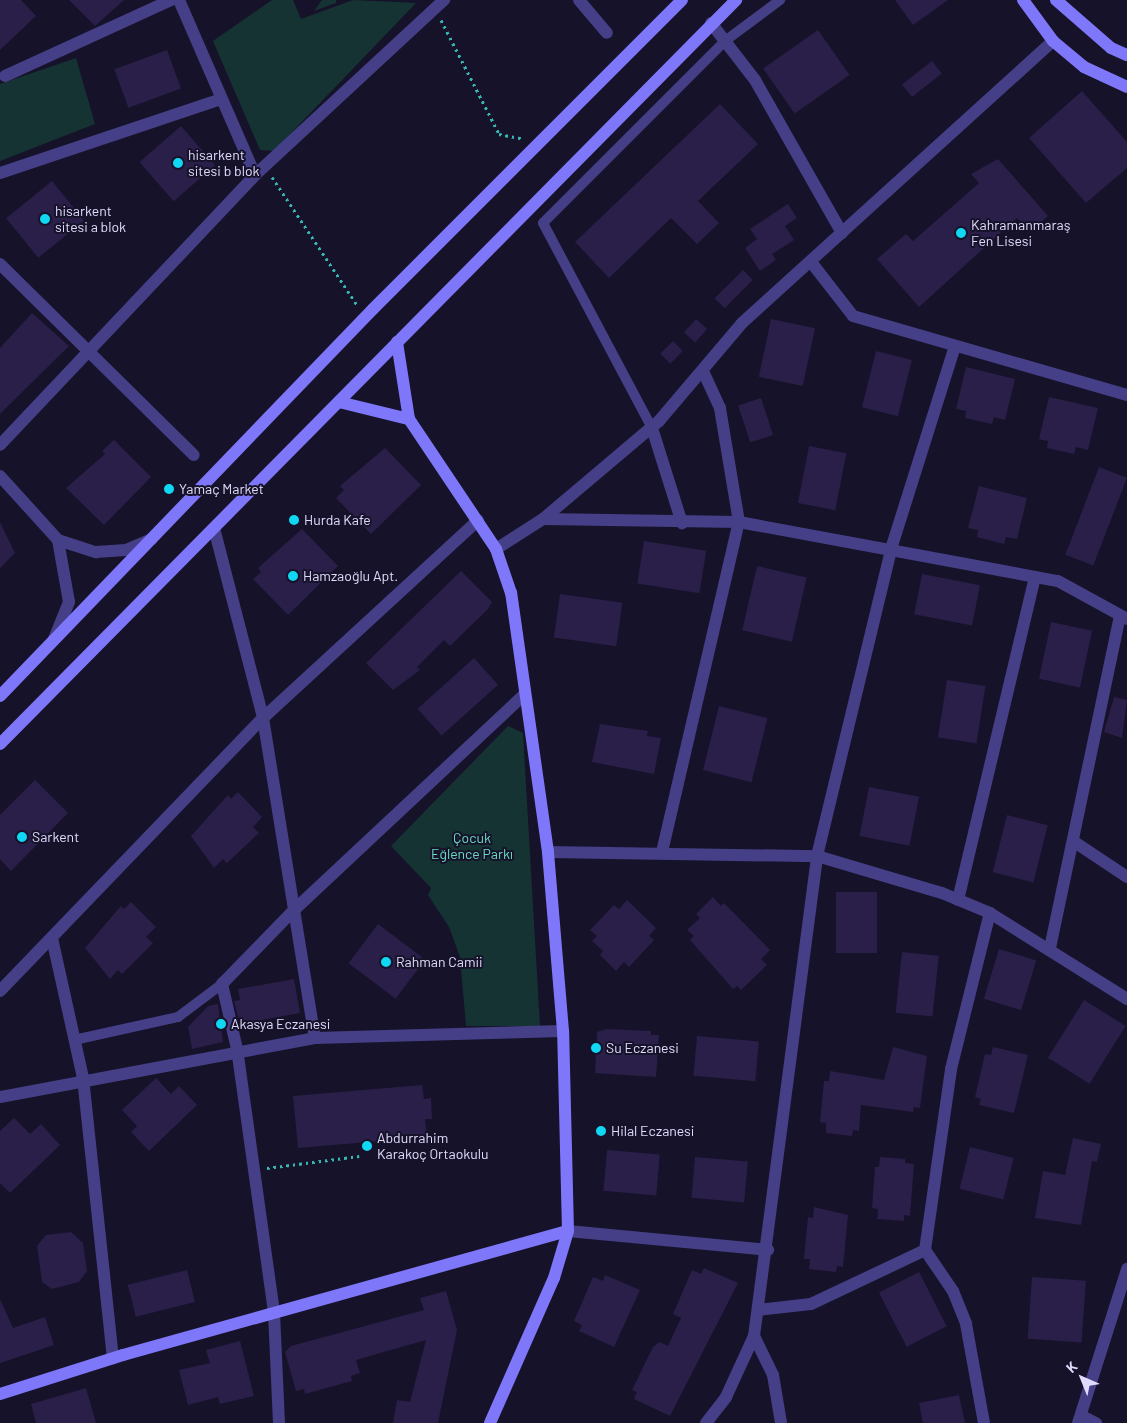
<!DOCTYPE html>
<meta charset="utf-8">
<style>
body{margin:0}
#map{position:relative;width:1127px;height:1423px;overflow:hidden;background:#161229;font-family:Barlow,sans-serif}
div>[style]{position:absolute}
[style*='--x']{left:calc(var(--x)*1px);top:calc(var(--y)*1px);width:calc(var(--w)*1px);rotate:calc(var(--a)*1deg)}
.green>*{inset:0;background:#153333}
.building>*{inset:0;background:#291f49;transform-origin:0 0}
.path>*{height:3px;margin-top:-1.5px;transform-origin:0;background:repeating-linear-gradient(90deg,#36b7b3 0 2.5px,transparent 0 6.5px)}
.lane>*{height:10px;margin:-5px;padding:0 5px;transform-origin:5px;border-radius:5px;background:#443f86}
.street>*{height:12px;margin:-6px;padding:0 6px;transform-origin:6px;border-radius:6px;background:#443f86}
.secondary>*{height:12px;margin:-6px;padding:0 6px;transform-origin:6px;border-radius:6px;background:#7e77f9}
.dots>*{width:14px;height:14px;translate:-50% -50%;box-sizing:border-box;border:2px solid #161229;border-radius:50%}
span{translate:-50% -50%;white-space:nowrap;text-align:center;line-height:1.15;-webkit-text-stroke:4px #161229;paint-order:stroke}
.poi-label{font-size:14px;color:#e0dbfd}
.left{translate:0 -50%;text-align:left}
.park-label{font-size:14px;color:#69dcc2}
.north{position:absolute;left:1057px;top:1353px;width:50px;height:50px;-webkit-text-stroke:4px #161229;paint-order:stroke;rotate:316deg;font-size:14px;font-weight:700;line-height:20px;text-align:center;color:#e0dbfd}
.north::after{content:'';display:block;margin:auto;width:18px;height:22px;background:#e0dbfd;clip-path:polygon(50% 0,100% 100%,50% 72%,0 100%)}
</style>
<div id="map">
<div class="green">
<div style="clip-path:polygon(272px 0,293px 0,301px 19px,353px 0,416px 3px,274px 151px,260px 150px,213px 41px)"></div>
<div style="clip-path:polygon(322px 0,336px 0,336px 3px,314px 11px)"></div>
<div style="clip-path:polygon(76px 58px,95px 124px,0 161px,0 84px)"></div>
<div style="clip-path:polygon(508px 726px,523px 733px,540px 1026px,466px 1026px,460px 957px,449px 927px,428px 895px,431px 888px,391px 846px)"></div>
</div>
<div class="building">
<div style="clip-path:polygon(0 0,21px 0,36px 16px,0 50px)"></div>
<div style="clip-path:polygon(69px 0,124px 0,95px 26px)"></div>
<div style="clip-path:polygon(895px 0,948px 0,913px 25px)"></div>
<div style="left:818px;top:30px;width:55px;height:67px;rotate:55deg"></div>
<div style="left:167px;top:50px;width:41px;height:56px;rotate:70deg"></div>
<div style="left:932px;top:61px;width:16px;height:38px;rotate:52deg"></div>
<div style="clip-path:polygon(1082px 91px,1127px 142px,1127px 168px,1086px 203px,1029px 138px)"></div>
<div style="clip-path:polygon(720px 104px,758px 144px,698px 201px,719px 223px,697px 244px,671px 218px,609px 278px,575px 242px)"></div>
<div style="left:181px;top:126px;width:52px;height:55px;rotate:49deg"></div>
<div style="clip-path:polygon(998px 159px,1048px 216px,1030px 232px,1017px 218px,919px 307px,877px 259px,906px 234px,913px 241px,979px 183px,971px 174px)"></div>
<div style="left:52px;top:181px;width:51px;height:59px;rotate:51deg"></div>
<div style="clip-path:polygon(788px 204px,797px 218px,785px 226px,794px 240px,772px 254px,776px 260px,760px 271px,745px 248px,757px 239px,750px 229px)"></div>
<div style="left:743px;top:270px;width:14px;height:40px;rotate:45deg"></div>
<div style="clip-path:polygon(32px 313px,69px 346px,0 414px,0 348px)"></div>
<div style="left:696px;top:319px;width:15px;height:18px;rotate:42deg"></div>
<div style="left:771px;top:319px;width:45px;height:59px;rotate:12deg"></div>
<div style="left:673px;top:341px;width:14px;height:18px;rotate:45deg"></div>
<div style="left:876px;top:351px;width:37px;height:58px;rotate:14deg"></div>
<div style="clip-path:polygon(966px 367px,1015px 379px,1005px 420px,994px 417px,992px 424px,965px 418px,966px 411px,956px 409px)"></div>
<div style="clip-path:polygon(1049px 397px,1098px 408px,1088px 450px,1076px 447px,1074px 454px,1047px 448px,1048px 441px,1039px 439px)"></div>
<div style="left:761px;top:398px;width:39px;height:24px;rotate:72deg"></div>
<div style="clip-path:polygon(114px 440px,151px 477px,104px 525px,66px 488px,105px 454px,102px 451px)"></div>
<div style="left:809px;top:446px;width:38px;height:58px;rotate:11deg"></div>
<div style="clip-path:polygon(385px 448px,421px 485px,371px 534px,336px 498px,344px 490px,340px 486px)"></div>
<div style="left:1099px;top:467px;width:30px;height:94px;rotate:21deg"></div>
<div style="clip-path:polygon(979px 486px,1027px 498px,1017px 539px,1006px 537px,1004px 544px,977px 537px,978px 530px,968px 528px)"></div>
<div style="clip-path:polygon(0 522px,15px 553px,0 568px)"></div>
<div style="clip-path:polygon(302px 529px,338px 566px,288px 615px,253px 579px,261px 572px,258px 568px)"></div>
<div style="left:644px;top:541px;width:63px;height:43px;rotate:9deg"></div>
<div style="left:757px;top:566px;width:51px;height:66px;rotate:13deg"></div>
<div style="clip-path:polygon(461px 571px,492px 602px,488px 609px,450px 646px,444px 640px,417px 667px,420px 670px,393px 690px,366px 663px)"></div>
<div style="left:922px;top:574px;width:59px;height:41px;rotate:11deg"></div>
<div style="left:560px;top:594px;width:63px;height:44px;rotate:8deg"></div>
<div style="left:1051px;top:622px;width:42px;height:58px;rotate:12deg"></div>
<div style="left:474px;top:658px;width:36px;height:76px;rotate:48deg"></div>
<div style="left:947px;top:680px;width:39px;height:58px;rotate:9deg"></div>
<div style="clip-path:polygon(1114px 697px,1127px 700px,1122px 738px,1104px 732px)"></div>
<div style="left:719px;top:706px;width:50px;height:66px;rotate:14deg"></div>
<div style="clip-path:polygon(600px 724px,648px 731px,647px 736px,661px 738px,654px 774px,592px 762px)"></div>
<div style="clip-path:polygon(35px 780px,68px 813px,11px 871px,0 859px,0 815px)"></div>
<div style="left:869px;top:787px;width:51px;height:50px;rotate:11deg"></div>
<div style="clip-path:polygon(238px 792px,262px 817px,253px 827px,259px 833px,227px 863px,223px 859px,214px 868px,191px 836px,228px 795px,231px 799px)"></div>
<div style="left:1007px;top:815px;width:42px;height:59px;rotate:14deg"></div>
<div style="left:836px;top:892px;width:41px;height:61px"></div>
<div style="clip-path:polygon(713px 897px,721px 906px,724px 903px,770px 950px,761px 959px,767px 965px,741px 990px,737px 986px,733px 989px,690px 940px,694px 936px,687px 930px,700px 918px,696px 914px)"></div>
<div style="clip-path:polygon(627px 900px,656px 928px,649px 936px,654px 940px,629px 967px,624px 962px,616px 971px,600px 955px,603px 951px,592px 941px,597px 936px,590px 930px,614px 905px,619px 909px)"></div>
<div style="clip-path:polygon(131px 902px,156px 927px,146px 937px,153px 943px,122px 974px,118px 970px,110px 979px,85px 948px,121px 906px,124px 909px)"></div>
<div style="left:378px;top:924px;width:59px;height:49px;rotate:37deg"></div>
<div style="left:999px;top:949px;width:39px;height:52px;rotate:17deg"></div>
<div style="left:902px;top:952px;width:37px;height:61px;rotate:6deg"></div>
<div style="clip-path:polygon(294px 979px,300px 1013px,240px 1024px,234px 1001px,240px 1000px,238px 989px)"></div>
<div style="left:1084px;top:1000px;width:49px;height:68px;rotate:32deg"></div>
<div style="clip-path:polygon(218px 1004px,223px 1042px,192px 1049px,188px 1027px,208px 1006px)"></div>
<div style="clip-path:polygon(606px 1029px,651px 1031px,651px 1035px,659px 1035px,656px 1077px,595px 1073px,597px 1032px)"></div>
<div style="left:697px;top:1036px;width:62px;height:40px;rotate:5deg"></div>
<div style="clip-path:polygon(893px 1047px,927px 1056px,920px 1108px,914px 1107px,913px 1112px,861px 1105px,859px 1131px,853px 1130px,852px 1136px,826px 1133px,826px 1123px,820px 1122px,824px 1081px,829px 1081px,830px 1071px,884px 1080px)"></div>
<div style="clip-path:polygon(993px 1047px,1028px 1055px,1014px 1113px,979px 1105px,981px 1099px,975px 1097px,985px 1054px,991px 1055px)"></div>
<div style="clip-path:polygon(156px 1078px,171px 1094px,179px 1086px,197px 1105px,149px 1151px,131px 1132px,137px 1126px,122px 1110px)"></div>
<div style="clip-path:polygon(422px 1085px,424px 1099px,431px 1098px,432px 1119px,425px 1119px,427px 1137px,298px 1148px,293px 1096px)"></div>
<div style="clip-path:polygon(14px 1118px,30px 1134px,41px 1124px,60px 1145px,10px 1193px,0 1183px,0 1131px)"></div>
<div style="clip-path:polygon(1073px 1138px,1101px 1144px,1097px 1162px,1092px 1161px,1081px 1225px,1035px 1218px,1043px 1171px,1065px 1175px)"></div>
<div style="left:970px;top:1147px;width:45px;height:43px;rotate:14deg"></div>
<div style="left:607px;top:1150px;width:53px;height:41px;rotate:5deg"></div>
<div style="left:695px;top:1157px;width:53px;height:41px;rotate:5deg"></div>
<div style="clip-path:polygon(880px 1157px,905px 1159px,905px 1163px,914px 1164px,910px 1216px,904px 1215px,904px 1221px,877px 1219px,878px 1209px,872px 1208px,875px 1167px,879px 1167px)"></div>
<div style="clip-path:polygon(814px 1207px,848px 1215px,843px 1267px,837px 1266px,836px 1272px,809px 1269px,810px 1259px,804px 1259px,808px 1217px,813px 1218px)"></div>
<div style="clip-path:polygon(71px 1232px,83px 1243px,87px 1271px,79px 1282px,52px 1289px,42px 1282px,37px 1246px,46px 1235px)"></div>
<div style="clip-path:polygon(704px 1268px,738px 1283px,670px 1416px,634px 1399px,637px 1392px,632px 1390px,653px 1347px,659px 1342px,668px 1346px,681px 1318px,673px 1314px,692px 1270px,701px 1274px)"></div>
<div style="left:187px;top:1270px;width:33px;height:61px;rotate:76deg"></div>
<div style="left:919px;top:1272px;width:61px;height:45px;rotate:63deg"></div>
<div style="clip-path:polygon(605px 1275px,640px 1290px,614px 1347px,579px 1331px,582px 1325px,574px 1321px,593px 1277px,603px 1281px)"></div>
<div style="left:1032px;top:1277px;width:54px;height:62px;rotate:4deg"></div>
<div style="clip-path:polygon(446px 1291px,457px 1330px,438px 1423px,393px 1423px,397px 1400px,410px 1402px,426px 1340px,356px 1360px,360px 1373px,351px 1376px,352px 1381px,305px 1394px,304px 1389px,296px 1391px,285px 1352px,291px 1346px,424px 1310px,420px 1298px)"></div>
<div style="clip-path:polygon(0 1299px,13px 1328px,45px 1317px,54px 1345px,0 1363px)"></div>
<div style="clip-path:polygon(240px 1341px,254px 1396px,220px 1404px,218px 1397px,188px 1405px,179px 1370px,210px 1363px,206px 1350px)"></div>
<div style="clip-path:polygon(86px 1388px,96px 1423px,36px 1423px,31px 1404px)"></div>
<div style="clip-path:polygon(959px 1395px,965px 1423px,923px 1423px,919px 1403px)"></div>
</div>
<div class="path">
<div style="--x:441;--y:20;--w:128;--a:63"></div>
<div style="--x:499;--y:134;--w:25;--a:11"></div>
<div style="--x:272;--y:177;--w:154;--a:56.4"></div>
<div style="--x:267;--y:1168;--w:93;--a:-7.4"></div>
</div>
<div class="lane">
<div style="--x:652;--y:428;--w:232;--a:-118"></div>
<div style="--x:543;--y:223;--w:257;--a:-45"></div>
<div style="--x:725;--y:41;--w:69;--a:-36.7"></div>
<div style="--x:74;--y:1040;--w:107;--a:-12.5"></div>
<div style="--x:178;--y:1017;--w:55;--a:-36.9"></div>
</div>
<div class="street">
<div style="--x:179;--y:0;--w:191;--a:66.5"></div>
<div style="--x:579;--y:0;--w:43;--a:49.7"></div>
<div style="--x:711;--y:23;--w:72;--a:52.3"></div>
<div style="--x:755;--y:80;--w:176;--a:60.4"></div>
<div style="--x:5;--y:76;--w:183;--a:-24.6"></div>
<div style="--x:0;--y:173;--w:233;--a:-18.5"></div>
<div style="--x:811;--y:262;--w:68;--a:52.1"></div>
<div style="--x:853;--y:316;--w:285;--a:16.1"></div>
<div style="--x:0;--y:264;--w:272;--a:44.6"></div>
<div style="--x:652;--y:428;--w:100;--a:72.5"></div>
<div style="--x:0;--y:445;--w:371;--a:-46.6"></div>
<div style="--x:255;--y:175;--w:258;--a:-42.8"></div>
<div style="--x:0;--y:476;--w:86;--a:47.8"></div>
<div style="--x:543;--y:519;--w:152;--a:-40.2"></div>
<div style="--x:659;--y:421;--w:128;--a:-49.7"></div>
<div style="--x:742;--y:323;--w:420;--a:-42.2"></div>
<div style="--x:214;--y:528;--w:196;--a:75.5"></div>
<div style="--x:263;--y:718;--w:324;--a:80.8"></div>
<div style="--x:496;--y:549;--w:56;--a:-32.6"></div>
<div style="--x:543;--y:519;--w:196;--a:0.9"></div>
<div style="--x:739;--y:522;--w:324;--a:10.5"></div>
<div style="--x:1058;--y:581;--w:79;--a:28.8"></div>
<div style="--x:54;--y:639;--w:40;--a:-68"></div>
<div style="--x:69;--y:602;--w:63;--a:-100.1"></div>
<div style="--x:58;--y:540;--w:40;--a:18"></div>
<div style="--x:96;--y:552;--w:30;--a:-4"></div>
<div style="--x:126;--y:550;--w:28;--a:-23"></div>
<div style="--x:1073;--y:841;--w:65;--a:33.7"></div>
<div style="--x:548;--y:852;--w:269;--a:0.9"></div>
<div style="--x:817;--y:856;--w:316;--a:-76.4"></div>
<div style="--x:891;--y:549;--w:213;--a:-72.5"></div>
<div style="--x:662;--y:852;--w:339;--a:-76.9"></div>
<div style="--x:739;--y:522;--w:116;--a:-99.5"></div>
<div style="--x:720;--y:408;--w:41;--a:-114.7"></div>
<div style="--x:958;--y:900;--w:332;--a:-76.6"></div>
<div style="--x:52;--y:938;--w:143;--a:77.5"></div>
<div style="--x:83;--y:1078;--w:282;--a:83.9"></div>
<div style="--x:1050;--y:948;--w:340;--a:-78.1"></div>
<div style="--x:0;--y:991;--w:379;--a:-46.1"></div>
<div style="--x:263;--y:718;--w:292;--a:-42.6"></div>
<div style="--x:0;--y:1097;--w:320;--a:-10.6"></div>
<div style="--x:315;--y:1038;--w:248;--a:-1.6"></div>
<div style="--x:568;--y:1231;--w:201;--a:5.4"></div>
<div style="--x:925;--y:1250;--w:50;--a:55.7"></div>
<div style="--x:953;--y:1291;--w:35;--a:68"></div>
<div style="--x:966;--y:1324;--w:101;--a:79.7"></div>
<div style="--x:758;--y:1310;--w:53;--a:-6.5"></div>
<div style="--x:811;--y:1304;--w:126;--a:-25.3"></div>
<div style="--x:925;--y:1250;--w:183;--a:-81.8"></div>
<div style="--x:951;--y:1069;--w:161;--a:-76"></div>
<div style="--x:754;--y:1336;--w:43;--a:64"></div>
<div style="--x:773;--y:1375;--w:49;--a:80.5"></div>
<div style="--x:1082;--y:1416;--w:16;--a:27"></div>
<div style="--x:279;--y:1423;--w:111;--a:-92.6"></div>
<div style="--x:274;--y:1312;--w:266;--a:-98"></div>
<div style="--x:237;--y:1049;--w:67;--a:-103"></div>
<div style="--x:222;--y:984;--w:102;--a:-45.8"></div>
<div style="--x:293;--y:911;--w:318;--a:-43.1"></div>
<div style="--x:706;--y:1423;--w:33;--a:-52"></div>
<div style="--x:726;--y:1397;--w:67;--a:-65.3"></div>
<div style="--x:754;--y:1336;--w:484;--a:-82.5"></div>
<div style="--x:817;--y:856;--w:130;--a:16.5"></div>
<div style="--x:942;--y:893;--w:52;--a:22.6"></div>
<div style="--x:990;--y:913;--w:162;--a:32.1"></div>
<div style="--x:1078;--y:1423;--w:162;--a:-72.3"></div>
</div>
<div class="secondary">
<div style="--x:1023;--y:0;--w:51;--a:53.8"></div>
<div style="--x:1053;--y:41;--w:40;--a:40"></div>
<div style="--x:1084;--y:67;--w:47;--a:24.9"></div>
<div style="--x:1056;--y:0;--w:73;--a:41.1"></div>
<div style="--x:1111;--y:48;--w:17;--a:24"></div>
<div style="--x:339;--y:402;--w:72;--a:13.7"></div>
<div style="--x:0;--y:696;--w:537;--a:-46.06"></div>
<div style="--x:373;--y:309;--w:437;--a:-45"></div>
<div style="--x:0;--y:744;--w:1047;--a:-45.31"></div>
<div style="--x:0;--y:1394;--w:129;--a:-17.6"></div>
<div style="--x:123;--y:1355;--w:462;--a:-15.6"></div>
<div style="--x:568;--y:1231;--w:200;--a:-91.4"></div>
<div style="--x:563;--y:1031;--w:180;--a:-94.8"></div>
<div style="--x:548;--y:852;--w:262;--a:-98.1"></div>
<div style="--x:511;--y:593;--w:46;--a:-108.8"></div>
<div style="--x:496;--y:549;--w:156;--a:-123.8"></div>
<div style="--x:409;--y:419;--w:78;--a:-98.9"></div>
<div style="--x:490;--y:1423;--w:158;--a:-66.2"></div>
<div style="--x:554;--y:1278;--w:49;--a:-73.4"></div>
</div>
<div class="dots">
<div style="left:178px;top:163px;background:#10d7f4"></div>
<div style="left:45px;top:219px;background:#10d7f4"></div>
<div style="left:961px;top:233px;background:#10d7f4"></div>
<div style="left:169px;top:489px;background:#10d7f4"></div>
<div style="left:294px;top:520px;background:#10d7f4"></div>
<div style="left:293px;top:576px;background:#10d7f4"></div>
<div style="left:22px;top:837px;background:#10d7f4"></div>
<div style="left:386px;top:962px;background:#10d7f4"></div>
<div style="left:221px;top:1024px;background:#10d7f4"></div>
<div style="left:596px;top:1048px;background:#10d7f4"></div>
<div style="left:601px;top:1131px;background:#10d7f4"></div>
<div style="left:367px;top:1146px;background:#10d7f4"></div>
</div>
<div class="poi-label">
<span class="left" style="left:188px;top:163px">hisarkent<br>sitesi b blok</span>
<span class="left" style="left:55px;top:219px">hisarkent<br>sitesi a blok</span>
<span class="left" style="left:971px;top:233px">Kahramanmaraş<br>Fen Lisesi</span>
<span class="left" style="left:179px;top:489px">Yamaç Market</span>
<span class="left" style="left:304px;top:520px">Hurda Kafe</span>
<span class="left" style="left:303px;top:576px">Hamzaoğlu Apt.</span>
<span class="left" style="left:32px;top:837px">Sarkent</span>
<span class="left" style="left:396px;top:962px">Rahman Camii</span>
<span class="left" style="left:231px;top:1024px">Akasya Eczanesi</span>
<span class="left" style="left:606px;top:1048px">Su Eczanesi</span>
<span class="left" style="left:611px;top:1131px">Hilal Eczanesi</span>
<span class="left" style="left:377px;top:1146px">Abdurrahim<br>Karakoç Ortaokulu</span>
</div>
<div class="park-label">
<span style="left:472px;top:846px">Çocuk<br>Eğlence Parkı</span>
</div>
<div class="north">K</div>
</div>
